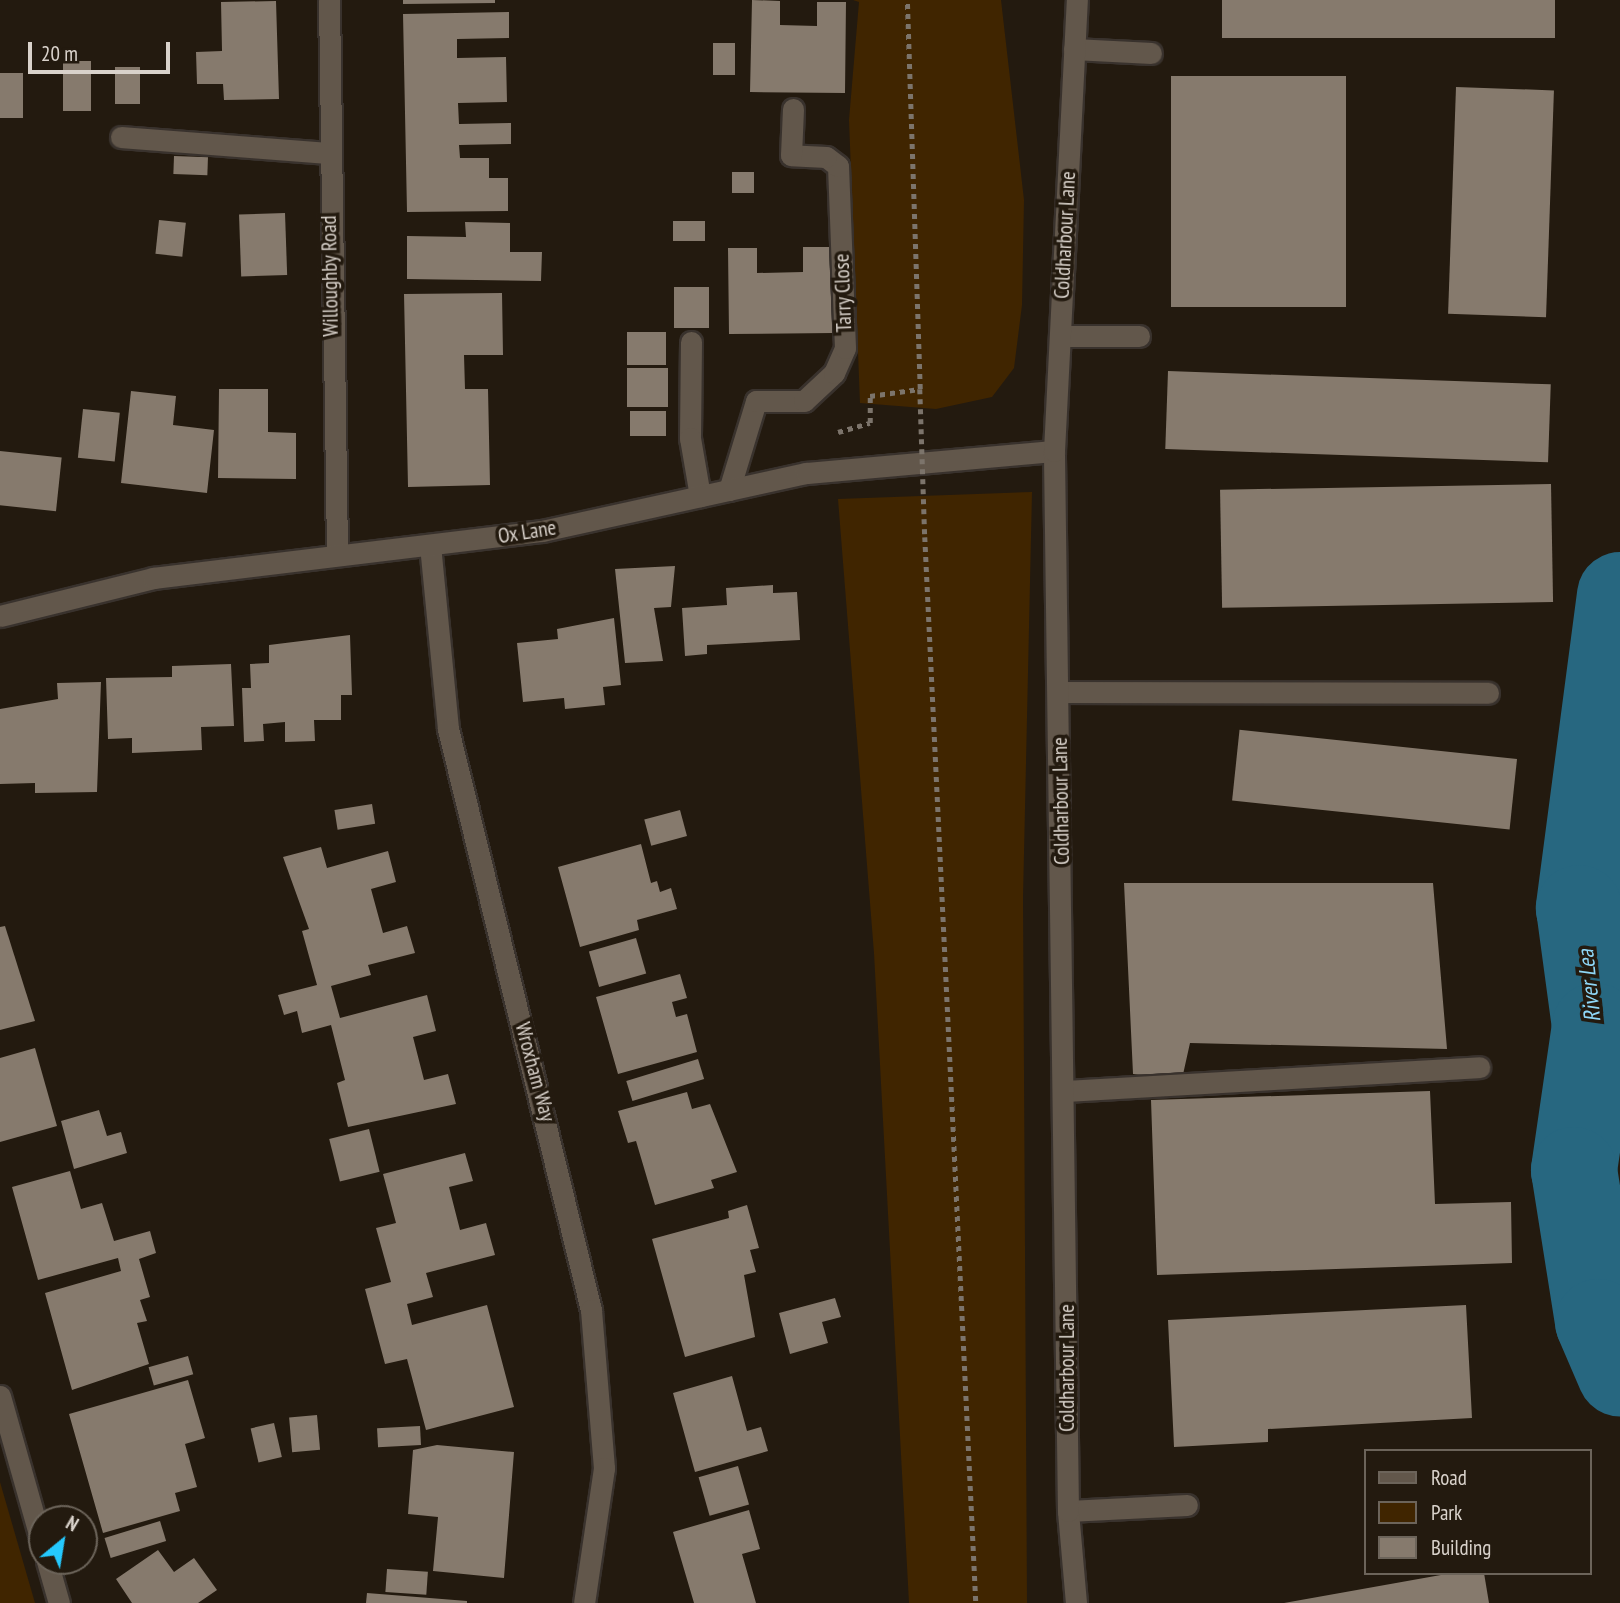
<!DOCTYPE html>
<style>
body{margin:0}
#map{position:relative;width:1620px;height:1603px;overflow:hidden;background:#231a0f;font-family:"PT Sans Narrow",sans-serif}
div>[style]{position:absolute}
[style*='--x']{left:calc(var(--x)*1px);top:calc(var(--y)*1px);width:calc(var(--w)*1px);rotate:calc(var(--a)*1deg)}
.green>*{inset:0;background:#402500}
.river>*{height:86px;margin:-43px;padding:0 43px;transform-origin:43px;border-radius:43px;background:#276780}
.building>*{inset:0;background:#867a6d;transform-origin:0 0}
.path>*{height:4.5px;margin-top:-2.25px;transform-origin:0;background:repeating-linear-gradient(90deg,#7c746b 0 5px,transparent 0 10px)}
.roads{filter:drop-shadow(2px 0 #39322d) drop-shadow(-2px 0 #39322d) drop-shadow(0 2px #39322d) drop-shadow(0 -2px #39322d)}
.service>*{height:21px;margin:-10.5px;padding:0 10.5px;transform-origin:10.5px;border-radius:10.5px;background:#62574b}
.minor>*{height:21px;margin:-10.5px;padding:0 10.5px;transform-origin:10.5px;border-radius:10.5px;background:#62574b}
.path-bridge>*{height:4.5px;margin-top:-2.25px;transform-origin:0;background:repeating-linear-gradient(90deg,#7c746b 0 5px,transparent 0 10px)}
span{translate:-50% -50%;white-space:nowrap;text-align:center;line-height:1.15;-webkit-text-stroke:7px #231a0f;paint-order:stroke}
.street-label{font-size:21px;color:#d9d2cb}
.water-label{font-size:23px;color:#8fd7f7;font-style:italic}
.legend{position:absolute;left:1364px;top:1449px;width:228px;height:126px;box-sizing:border-box;background:#231a0f;border:2px solid #6c645a;margin:0;padding:9px 12px;list-style:none;font-size:21px;color:#d9d2cb}
.legend li{display:flex;align-items:center;gap:14px;height:35px}
.legend b{width:35px;border:2px solid #6c645a}
.north{position:absolute;left:28px;top:1505px;width:70px;height:70px;box-sizing:border-box;background:#231a0f;border:2px solid #6c645a;border-radius:50%;rotate:30deg;font-size:19px;font-weight:700;line-height:28px;text-align:center;color:#d9d2cb}
.north::after{content:'';display:block;margin:auto;width:24px;height:32px;background:#25c9fe;clip-path:polygon(50% 0,100% 100%,50% 72%,0 100%)}
.scale{position:absolute;left:28px;top:42px;width:142px;height:32px;box-sizing:border-box;border:4px solid #d9d2cb;border-top:0;padding-left:9px;font-size:21px;line-height:24px;white-space:nowrap;color:#d9d2cb;-webkit-text-stroke:5px #231a0f;paint-order:stroke}
</style>
<div id="map">
<div class="green">
<div style="clip-path:polygon(853px 0,1001px 0,1024px 200px,1022px 305px,1014px 368px,992px 397px,936px 409px,860px 403px,849px 120px,859px 2px)"></div>
<div style="clip-path:polygon(1032px 492px,1023px 898px,1027px 1603px,909px 1603px,874px 953px,838px 499px)"></div>
<div style="clip-path:polygon(0 1482px,35px 1603px,0 1603px)"></div>
</div>
<div class="river">
<div style="--x:1620;--y:595;--w:316;--a:97.5"></div>
<div style="--x:1579;--y:908;--w:119;--a:82.3"></div>
<div style="--x:1595;--y:1026;--w:146;--a:98.3"></div>
<div style="--x:1574;--y:1170;--w:154;--a:81"></div>
<div style="--x:1598;--y:1322;--w:56;--a:66.7"></div>
</div>
<div class="building">
<div style="clip-path:polygon(403px 0,495px 0,495px 3px,403px 4px)"></div>
<div style="clip-path:polygon(752px 0,780px 1px,780px 25px,817px 26px,817px 2px,846px 2px,845px 93px,750px 92px)"></div>
<div style="left:1222px;top:0;width:333px;height:38px"></div>
<div style="clip-path:polygon(276px 1px,279px 99px,224px 100px,223px 84px,197px 84px,196px 52px,222px 51px,221px 2px)"></div>
<div style="clip-path:polygon(509px 12px,509px 38px,457px 39px,457px 58px,506px 57px,507px 102px,458px 103px,459px 124px,511px 123px,511px 144px,459px 145px,460px 158px,489px 158px,489px 178px,508px 178px,508px 211px,407px 212px,403px 14px)"></div>
<div style="left:735px;top:43px;width:32px;height:22px;rotate:90deg"></div>
<div style="left:63px;top:61px;width:28px;height:50px"></div>
<div style="left:140px;top:67px;width:37px;height:25px;rotate:90deg"></div>
<div style="left:0;top:73px;width:23px;height:45px"></div>
<div style="left:1171px;top:76px;width:175px;height:231px"></div>
<div style="left:1456px;top:87px;width:98px;height:227px;rotate:2deg"></div>
<div style="left:174px;top:156px;width:34px;height:18px;rotate:2deg"></div>
<div style="left:754px;top:172px;width:21px;height:22px;rotate:90deg"></div>
<div style="left:285px;top:213px;width:62px;height:46px;rotate:88deg"></div>
<div style="left:159px;top:220px;width:27px;height:34px;rotate:6deg"></div>
<div style="left:673px;top:221px;width:32px;height:20px"></div>
<div style="clip-path:polygon(465px 222px,510px 223px,510px 252px,542px 252px,541px 281px,407px 279px,407px 236px,466px 237px)"></div>
<div style="clip-path:polygon(803px 247px,833px 247px,833px 333px,729px 334px,728px 248px,757px 248px,757px 273px,803px 272px)"></div>
<div style="left:674px;top:287px;width:35px;height:41px"></div>
<div style="clip-path:polygon(502px 293px,503px 355px,464px 355px,465px 389px,488px 389px,490px 485px,408px 487px,404px 294px)"></div>
<div style="left:627px;top:332px;width:39px;height:33px"></div>
<div style="left:627px;top:368px;width:41px;height:39px"></div>
<div style="left:1168px;top:371px;width:383px;height:78px;rotate:2deg"></div>
<div style="clip-path:polygon(219px 389px,268px 389px,268px 432px,296px 433px,296px 479px,218px 478px)"></div>
<div style="clip-path:polygon(131px 391px,176px 396px,173px 425px,214px 430px,207px 493px,121px 483px)"></div>
<div style="left:83px;top:409px;width:37px;height:49px;rotate:6deg"></div>
<div style="left:666px;top:411px;width:25px;height:36px;rotate:90deg"></div>
<div style="left:0;top:451px;width:62px;height:54px;rotate:6deg"></div>
<div style="left:1551px;top:484px;width:118px;height:331px;rotate:89deg"></div>
<div style="clip-path:polygon(675px 566px,671px 607px,654px 608px,663px 661px,625px 663px,615px 569px)"></div>
<div style="clip-path:polygon(773px 585px,773px 593px,797px 592px,800px 640px,707px 645px,707px 654px,685px 656px,682px 608px,727px 605px,726px 588px)"></div>
<div style="clip-path:polygon(614px 618px,621px 685px,603px 687px,605px 705px,565px 709px,564px 698px,523px 702px,517px 643px,558px 639px,557px 629px)"></div>
<div style="clip-path:polygon(350px 635px,352px 695px,341px 695px,341px 720px,314px 720px,315px 741px,285px 742px,285px 722px,263px 724px,264px 741px,244px 742px,242px 688px,251px 688px,250px 664px,269px 663px,269px 645px)"></div>
<div style="clip-path:polygon(231px 664px,234px 726px,201px 727px,202px 750px,132px 753px,132px 738px,108px 739px,106px 678px,172px 677px,172px 666px)"></div>
<div style="clip-path:polygon(101px 682px,97px 792px,35px 793px,35px 783px,0 784px,0 709px,58px 699px,57px 683px)"></div>
<div style="left:1517px;top:759px;width:71px;height:279px;rotate:96deg"></div>
<div style="left:372px;top:804px;width:20px;height:38px;rotate:81deg"></div>
<div style="left:680px;top:810px;width:27px;height:37px;rotate:75deg"></div>
<div style="clip-path:polygon(641px 844px,651px 883px,657px 881px,660px 892px,671px 888px,677px 909px,637px 920px,639px 930px,580px 947px,558px 867px)"></div>
<div style="clip-path:polygon(321px 847px,327px 868px,388px 851px,396px 882px,371px 889px,383px 933px,407px 926px,415px 953px,368px 965px,371px 975px,331px 986px,340px 1018px,427px 995px,436px 1031px,413px 1037px,424px 1080px,448px 1074px,456px 1104px,348px 1127px,337px 1083px,345px 1080px,331px 1025px,302px 1033px,297px 1011px,284px 1015px,278px 995px,317px 985px,302px 931px,309px 929px,283px 857px)"></div>
<div style="clip-path:polygon(1124px 883px,1433px 883px,1447px 1049px,1190px 1043px,1182px 1079px,1133px 1074px)"></div>
<div style="clip-path:polygon(5px 926px,35px 1021px,0 1030px,0 927px)"></div>
<div style="left:636px;top:938px;width:37px;height:49px;rotate:74deg"></div>
<div style="clip-path:polygon(680px 974px,687px 998px,672px 1002px,676px 1017px,687px 1014px,697px 1052px,618px 1074px,596px 997px)"></div>
<div style="clip-path:polygon(35px 1048px,57px 1126px,0 1142px,0 1058px)"></div>
<div style="left:698px;top:1059px;width:21px;height:75px;rotate:73deg"></div>
<div style="clip-path:polygon(1430px 1091px,1435px 1204px,1511px 1202px,1512px 1263px,1157px 1275px,1151px 1100px)"></div>
<div style="clip-path:polygon(687px 1092px,692px 1109px,710px 1104px,737px 1172px,711px 1180px,714px 1188px,655px 1205px,636px 1141px,628px 1143px,618px 1111px)"></div>
<div style="clip-path:polygon(99px 1110px,107px 1136px,121px 1132px,127px 1153px,74px 1169px,61px 1121px)"></div>
<div style="left:369px;top:1129px;width:44px;height:41px;rotate:76deg"></div>
<div style="clip-path:polygon(465px 1153px,473px 1181px,449px 1187px,460px 1230px,486px 1223px,495px 1255px,426px 1273px,433px 1297px,407px 1304px,412px 1325px,487px 1305px,514px 1407px,426px 1430px,407px 1359px,385px 1364px,365px 1289px,391px 1282px,376px 1228px,396px 1223px,383px 1174px)"></div>
<div style="clip-path:polygon(70px 1171px,81px 1209px,102px 1203px,114px 1241px,150px 1231px,156px 1253px,139px 1259px,150px 1297px,140px 1300px,147px 1321px,137px 1323px,149px 1364px,72px 1390px,45px 1293px,121px 1271px,118px 1258px,38px 1280px,12px 1187px)"></div>
<div style="clip-path:polygon(747px 1205px,759px 1248px,750px 1250px,756px 1272px,744px 1275px,755px 1337px,685px 1357px,652px 1239px,729px 1218px,728px 1211px)"></div>
<div style="clip-path:polygon(835px 1298px,841px 1317px,822px 1322px,828px 1343px,790px 1354px,779px 1313px)"></div>
<div style="clip-path:polygon(1466px 1305px,1472px 1418px,1268px 1429px,1268px 1442px,1174px 1447px,1168px 1320px)"></div>
<div style="left:188px;top:1356px;width:19px;height:41px;rotate:74deg"></div>
<div style="clip-path:polygon(732px 1376px,747px 1431px,761px 1427px,768px 1451px,695px 1472px,673px 1393px)"></div>
<div style="clip-path:polygon(188px 1380px,205px 1438px,185px 1444px,197px 1487px,175px 1493px,180px 1511px,103px 1533px,69px 1414px)"></div>
<div style="left:317px;top:1415px;width:35px;height:28px;rotate:85deg"></div>
<div style="left:274px;top:1423px;width:35px;height:24px;rotate:77deg"></div>
<div style="left:420px;top:1426px;width:19px;height:43px;rotate:87deg"></div>
<div style="clip-path:polygon(437px 1445px,514px 1452px,504px 1578px,433px 1571px,438px 1517px,408px 1514px,413px 1450px)"></div>
<div style="left:738px;top:1466px;width:40px;height:41px;rotate:74deg"></div>
<div style="clip-path:polygon(749px 1510px,760px 1549px,742px 1554px,756px 1603px,694px 1603px,673px 1532px)"></div>
<div style="left:160px;top:1521px;width:21px;height:58px;rotate:73deg"></div>
<div style="clip-path:polygon(158px 1550px,174px 1572px,194px 1558px,217px 1590px,198px 1603px,132px 1603px,116px 1579px)"></div>
<div style="left:387px;top:1569px;width:41px;height:23px;rotate:4deg"></div>
<div style="clip-path:polygon(1452px 1573px,1484px 1573px,1489px 1603px,1284px 1603px)"></div>
<div style="clip-path:polygon(367px 1593px,467px 1601px,467px 1603px,366px 1603px)"></div>
</div>
<div class="path">
<div style="--x:838;--y:432;--w:33;--a:-16"></div>
<div style="--x:870;--y:423;--w:27;--a:-90"></div>
<div style="--x:870;--y:396;--w:50;--a:-8"></div>
<div style="--x:920;--y:389;--w:389;--a:-91.9"></div>
<div style="--x:925;--y:537;--w:1067;--a:87.26"></div>
</div>
<div class="roads">
<div class="service">
<div style="--x:1074;--y:49;--w:77;--a:3"></div>
<div style="--x:121;--y:137;--w:207;--a:4.4"></div>
<div style="--x:1060;--y:336;--w:79;--a:0"></div>
<div style="--x:691;--y:342;--w:96;--a:90.6"></div>
<div style="--x:690;--y:438;--w:59;--a:80.2"></div>
<div style="--x:729;--y:490;--w:93;--a:-73.1"></div>
<div style="--x:756;--y:401;--w:48;--a:0"></div>
<div style="--x:804;--y:401;--w:41;--a:-43"></div>
<div style="--x:834;--y:373;--w:27;--a:-66"></div>
<div style="--x:845;--y:348;--w:182;--a:-92.2"></div>
<div style="--x:838;--y:166;--w:15;--a:-143"></div>
<div style="--x:826;--y:157;--w:35;--a:-177"></div>
<div style="--x:791;--y:155;--w:46;--a:-87.5"></div>
<div style="--x:1059;--y:692;--w:429;--a:0.1"></div>
<div style="--x:1067;--y:1091;--w:413;--a:-3.3"></div>
<div style="--x:1068;--y:1511;--w:119;--a:-2.9"></div>
</div>
<div class="minor">
<div style="--x:329;--y:0;--w:552;--a:89.17"></div>
<div style="--x:430;--y:545;--w:185;--a:84.4"></div>
<div style="--x:448;--y:729;--w:598;--a:76.17"></div>
<div style="--x:591;--y:1310;--w:159;--a:85.3"></div>
<div style="--x:604;--y:1468;--w:136;--a:98.4"></div>
<div style="--x:0;--y:616;--w:158;--a:-13.9"></div>
<div style="--x:153;--y:578;--w:392;--a:-6.9"></div>
<div style="--x:542;--y:531;--w:270;--a:-12.4"></div>
<div style="--x:806;--y:473;--w:249;--a:-5.1"></div>
<div style="--x:0;--y:1396;--w:154;--a:74.2"></div>
<div style="--x:47;--y:1561;--w:44;--a:74.1"></div>
<div style="--x:1076;--y:1603;--w:92;--a:-95"></div>
<div style="--x:1068;--y:1511;--w:1060;--a:-90.76"></div>
<div style="--x:1054;--y:451;--w:452;--a:-87.1"></div>
</div>
</div>
<div class="path-bridge">
<div style="--x:920;--y:389;--w:148;--a:88.1"></div>
</div>
<div class="street-label">
<span style="left:1065px;top:235px;rotate:-87deg">Coldharbour Lane</span>
<span style="left:330px;top:276px;rotate:-91deg">Willoughby Road</span>
<span style="left:843px;top:293px;rotate:-92deg">Tarry Close</span>
<span style="left:527px;top:532px;rotate:-9deg">Ox Lane</span>
<span style="left:1061px;top:801px;rotate:-91deg">Coldharbour Lane</span>
<span style="left:535px;top:1072px;rotate:75deg">Wroxham Way</span>
<span style="left:1067px;top:1368px;rotate:-90deg">Coldharbour Lane</span>
</div>
<div class="water-label">
<span style="left:1589px;top:986px;rotate:-96deg">River Lea</span>
</div>
<ul class="legend">
<li><b style="height:9px;background:#62574b"></b>Road</li>
<li><b style="height:19px;background:#402500"></b>Park</li>
<li><b style="height:19px;background:#867a6d"></b>Building</li>
</ul>
<div class="north">N</div>
<div class="scale">20 m</div>
</div>
